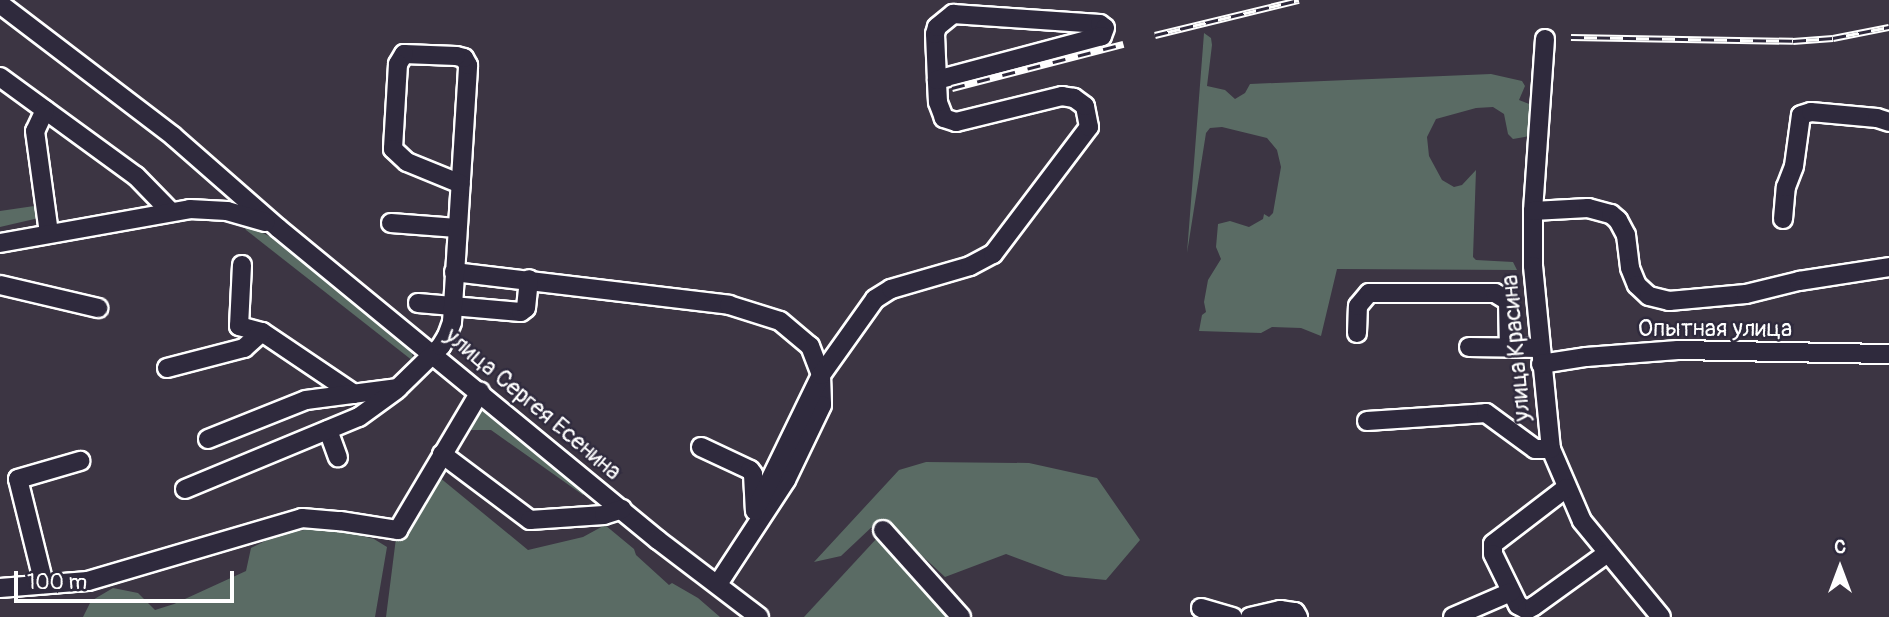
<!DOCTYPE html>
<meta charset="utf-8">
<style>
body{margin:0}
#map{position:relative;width:1889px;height:617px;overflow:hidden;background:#3c3543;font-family:Pangolin,sans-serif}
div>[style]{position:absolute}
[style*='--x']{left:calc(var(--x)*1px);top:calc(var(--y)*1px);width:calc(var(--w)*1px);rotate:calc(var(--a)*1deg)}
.green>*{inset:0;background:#5a6b64}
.roads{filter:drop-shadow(2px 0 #fff) drop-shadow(-2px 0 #fff) drop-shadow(0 2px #fff) drop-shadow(0 -2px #fff)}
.minor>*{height:18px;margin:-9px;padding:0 9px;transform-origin:9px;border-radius:9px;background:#2f2a3d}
.rail>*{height:7px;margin-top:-3.5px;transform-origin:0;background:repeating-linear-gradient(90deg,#2f2a3d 0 13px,#fff 0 26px);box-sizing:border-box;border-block:2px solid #fff}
span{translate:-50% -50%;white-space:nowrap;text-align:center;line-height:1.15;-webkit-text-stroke:5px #2f2a3d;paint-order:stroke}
.street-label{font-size:24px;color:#fff}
.north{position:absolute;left:1805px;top:533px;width:70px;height:70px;-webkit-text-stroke:5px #2f2a3d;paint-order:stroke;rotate:0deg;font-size:19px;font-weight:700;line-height:28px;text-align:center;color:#fff}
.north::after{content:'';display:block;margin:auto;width:24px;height:32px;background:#fff;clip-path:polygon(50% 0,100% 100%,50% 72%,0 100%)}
.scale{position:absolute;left:14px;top:571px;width:220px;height:32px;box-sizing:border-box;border:4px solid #fff;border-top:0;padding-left:9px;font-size:21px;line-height:24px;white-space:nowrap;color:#fff;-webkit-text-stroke:5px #2f2a3d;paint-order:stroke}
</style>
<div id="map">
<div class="green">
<div style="clip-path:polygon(1204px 33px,1211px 38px,1212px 45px,1207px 86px,1225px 90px,1235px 99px,1245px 93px,1250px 84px,1491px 74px,1522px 81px,1525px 86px,1519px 100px,1532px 105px,1530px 136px,1513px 139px,1508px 134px,1504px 114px,1493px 107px,1476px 108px,1436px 119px,1427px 137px,1429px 156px,1442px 180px,1454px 187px,1462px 185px,1476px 170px,1473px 257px,1476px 260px,1513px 262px,1517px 270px,1337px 269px,1321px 336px,1301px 328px,1272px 327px,1261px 333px,1199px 331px,1202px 315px,1206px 312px,1204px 302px,1208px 280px,1221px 259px,1216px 247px,1218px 224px,1230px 221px,1249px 227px,1263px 219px,1264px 214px,1269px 217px,1273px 213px,1281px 167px,1277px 150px,1267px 138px,1222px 127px,1210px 128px,1206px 133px,1187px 253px)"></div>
<div style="clip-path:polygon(41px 205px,43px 217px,0 227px,0 211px)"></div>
<div style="clip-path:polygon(242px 223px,275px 239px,412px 352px,413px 361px,246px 230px)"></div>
<div style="clip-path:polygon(482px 411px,492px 413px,586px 491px,583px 495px,491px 430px,464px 430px,474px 414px)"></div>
<div style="clip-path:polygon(926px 462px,1029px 463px,1097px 478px,1140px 540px,1106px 580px,1065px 576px,1006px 554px,945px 577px,888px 524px,875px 524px,841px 556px,814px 562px,899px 470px)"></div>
<div style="clip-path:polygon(439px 477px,528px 550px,583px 537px,605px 525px,634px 549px,636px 555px,669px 585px,672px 583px,698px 598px,720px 617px,386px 617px,396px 538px)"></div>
<div style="clip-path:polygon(328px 527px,374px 539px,387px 547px,375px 617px,83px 617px,91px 601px,113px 588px,138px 593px,155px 610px,174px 604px,246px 571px,251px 548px,281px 533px)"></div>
<div style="clip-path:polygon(878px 537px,951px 617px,804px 617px)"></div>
</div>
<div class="roads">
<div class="minor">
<div style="--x:0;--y:4;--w:218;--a:37.3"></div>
<div style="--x:173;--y:136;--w:140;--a:41.2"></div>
<div style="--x:278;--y:228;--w:492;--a:39.4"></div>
<div style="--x:658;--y:540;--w:127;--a:37.3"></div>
<div style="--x:1545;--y:39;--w:172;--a:94"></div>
<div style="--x:1533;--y:211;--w:55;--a:90"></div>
<div style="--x:1533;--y:266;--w:184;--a:84.4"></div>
<div style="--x:1551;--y:449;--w:78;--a:66.7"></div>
<div style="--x:1582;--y:521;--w:124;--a:50.5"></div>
<div style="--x:0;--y:77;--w:168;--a:36.1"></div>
<div style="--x:136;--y:176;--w:49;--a:45.8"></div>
<div style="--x:45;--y:110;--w:23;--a:115"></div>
<div style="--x:35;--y:131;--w:103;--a:82.2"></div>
<div style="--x:1533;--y:211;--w:55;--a:-3.1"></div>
<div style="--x:1588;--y:208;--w:24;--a:15"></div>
<div style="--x:1611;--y:214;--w:9;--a:41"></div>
<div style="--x:1618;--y:220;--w:17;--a:62"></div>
<div style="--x:1626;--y:235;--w:33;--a:83"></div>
<div style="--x:1630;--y:268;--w:18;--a:68"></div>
<div style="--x:1637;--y:285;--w:16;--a:43"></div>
<div style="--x:1649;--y:296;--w:21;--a:14"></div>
<div style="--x:1669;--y:301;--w:77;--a:-5.2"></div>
<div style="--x:1746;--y:294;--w:55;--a:-13.8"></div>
<div style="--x:1799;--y:281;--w:91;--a:-8.8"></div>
<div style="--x:1783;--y:219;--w:32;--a:-85"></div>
<div style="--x:1786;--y:187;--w:22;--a:-69"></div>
<div style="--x:1794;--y:166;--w:51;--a:-82.2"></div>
<div style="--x:1801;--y:115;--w:10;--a:-17"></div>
<div style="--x:1811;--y:112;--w:66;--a:5.2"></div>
<div style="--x:1877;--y:118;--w:13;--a:18"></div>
<div style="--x:391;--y:223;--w:66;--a:4.3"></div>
<div style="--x:0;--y:243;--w:193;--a:-10.1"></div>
<div style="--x:190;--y:209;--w:37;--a:3"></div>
<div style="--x:227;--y:211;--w:40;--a:16"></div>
<div style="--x:242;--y:265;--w:61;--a:92.8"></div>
<div style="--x:239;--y:326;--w:24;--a:15"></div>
<div style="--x:262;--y:332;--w:111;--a:34"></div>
<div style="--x:454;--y:272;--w:277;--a:6.8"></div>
<div style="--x:729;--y:305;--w:53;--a:17.4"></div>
<div style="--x:780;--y:321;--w:39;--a:40"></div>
<div style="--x:810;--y:346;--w:31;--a:69"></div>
<div style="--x:821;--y:375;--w:30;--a:88"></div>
<div style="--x:822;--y:405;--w:83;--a:115.6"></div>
<div style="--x:786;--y:480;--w:124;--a:123.2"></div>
<div style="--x:0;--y:285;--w:101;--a:13.2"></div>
<div style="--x:418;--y:303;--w:103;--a:5"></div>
<div style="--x:521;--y:312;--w:6;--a:-39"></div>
<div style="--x:526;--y:308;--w:29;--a:-84"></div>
<div style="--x:1357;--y:333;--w:27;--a:-88"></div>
<div style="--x:1358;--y:306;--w:17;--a:-50"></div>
<div style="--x:1369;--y:293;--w:126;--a:0"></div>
<div style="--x:1495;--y:293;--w:15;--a:32"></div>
<div style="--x:1508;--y:301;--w:47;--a:88.8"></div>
<div style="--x:1469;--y:347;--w:71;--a:0.8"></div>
<div style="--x:1541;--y:364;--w:46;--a:-8.8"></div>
<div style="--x:1586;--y:357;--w:92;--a:-4.4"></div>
<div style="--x:1678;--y:350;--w:211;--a:1.1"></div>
<div style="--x:167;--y:368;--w:80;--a:-14.6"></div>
<div style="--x:244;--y:348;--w:24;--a:-42"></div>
<div style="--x:1367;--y:421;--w:119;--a:-3.8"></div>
<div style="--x:1486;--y:413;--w:61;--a:36.3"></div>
<div style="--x:1535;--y:449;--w:16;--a:0"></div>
<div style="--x:328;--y:430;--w:29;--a:70"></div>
<div style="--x:208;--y:439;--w:105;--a:-21.7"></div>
<div style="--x:306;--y:400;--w:93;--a:-7.4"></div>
<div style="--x:398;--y:388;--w:60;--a:-44.3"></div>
<div style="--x:441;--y:346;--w:12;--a:-59"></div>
<div style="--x:447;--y:336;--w:15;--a:-70"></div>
<div style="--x:452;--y:322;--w:257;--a:-86.4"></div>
<div style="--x:468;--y:65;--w:8;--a:-120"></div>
<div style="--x:464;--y:58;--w:8;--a:-166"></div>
<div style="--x:456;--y:56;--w:52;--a:-177.8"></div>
<div style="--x:404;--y:54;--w:12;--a:121"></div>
<div style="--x:398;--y:64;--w:85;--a:93.4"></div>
<div style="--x:393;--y:149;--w:19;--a:43"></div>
<div style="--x:407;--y:162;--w:58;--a:22.2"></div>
<div style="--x:701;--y:447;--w:54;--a:25.1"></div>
<div style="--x:750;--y:470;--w:5;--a:53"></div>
<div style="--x:753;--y:474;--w:36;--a:87"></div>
<div style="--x:442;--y:454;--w:110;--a:36.9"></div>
<div style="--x:530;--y:520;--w:74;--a:-3.9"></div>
<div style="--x:604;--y:515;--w:19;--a:-18"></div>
<div style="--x:1566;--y:488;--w:92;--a:142.5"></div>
<div style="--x:1493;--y:544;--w:10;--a:90"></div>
<div style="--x:1493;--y:554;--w:57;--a:63.9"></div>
<div style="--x:1518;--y:605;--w:10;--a:29"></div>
<div style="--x:1527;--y:610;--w:8;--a:-30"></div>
<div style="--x:1534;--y:606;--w:89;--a:-35.8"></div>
<div style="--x:185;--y:489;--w:188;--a:-22.5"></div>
<div style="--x:359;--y:417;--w:46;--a:-36.1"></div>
<div style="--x:755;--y:511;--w:151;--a:-64.1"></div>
<div style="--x:821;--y:375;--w:93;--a:-54.6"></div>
<div style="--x:875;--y:299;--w:19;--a:-32"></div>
<div style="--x:891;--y:289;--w:82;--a:-16.2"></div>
<div style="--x:970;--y:266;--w:26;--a:-28"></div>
<div style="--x:993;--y:254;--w:159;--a:-52.9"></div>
<div style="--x:1089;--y:127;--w:21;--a:-101"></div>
<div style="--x:1085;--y:106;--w:14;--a:-144"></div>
<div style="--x:1074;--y:98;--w:12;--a:-171"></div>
<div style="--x:1062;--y:96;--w:109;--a:166.2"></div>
<div style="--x:956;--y:122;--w:13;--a:-162"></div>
<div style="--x:944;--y:118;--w:17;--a:-111"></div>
<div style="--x:938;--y:102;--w:22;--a:-93"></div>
<div style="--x:937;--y:80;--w:46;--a:-92.5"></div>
<div style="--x:935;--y:34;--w:7;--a:-74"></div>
<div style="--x:937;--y:27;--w:21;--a:-39"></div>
<div style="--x:953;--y:14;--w:147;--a:3.9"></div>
<div style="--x:1100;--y:24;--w:6;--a:39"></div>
<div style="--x:1105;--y:28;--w:9;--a:111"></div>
<div style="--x:1102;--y:36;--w:171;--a:165.1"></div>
<div style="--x:883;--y:530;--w:117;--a:48.1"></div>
<div style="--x:44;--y:584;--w:108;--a:-103.9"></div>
<div style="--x:18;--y:479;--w:65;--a:-16.2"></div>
<div style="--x:0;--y:588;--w:88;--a:-4.5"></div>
<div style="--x:88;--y:581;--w:223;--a:-16.4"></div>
<div style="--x:302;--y:518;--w:38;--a:5"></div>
<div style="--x:340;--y:521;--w:59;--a:8.8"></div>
<div style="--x:398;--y:530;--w:161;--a:-59.3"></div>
<div style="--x:1201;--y:608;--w:33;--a:16"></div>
<div style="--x:1250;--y:617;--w:31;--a:-13"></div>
<div style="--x:1280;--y:610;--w:15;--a:8"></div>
<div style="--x:1295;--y:612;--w:6;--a:59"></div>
<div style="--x:1453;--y:617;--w:63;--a:-23.3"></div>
</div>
</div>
<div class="rail">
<div style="--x:1155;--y:35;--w:148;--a:-13.7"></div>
<div style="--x:1571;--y:37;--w:222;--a:1"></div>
<div style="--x:1793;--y:41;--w:40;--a:-4.3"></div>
<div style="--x:1833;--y:38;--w:57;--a:-11.1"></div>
<div style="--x:952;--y:88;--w:177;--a:-14.4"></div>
</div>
<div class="street-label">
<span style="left:1715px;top:329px">Опытная улица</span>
<span style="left:1516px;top:348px;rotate:-95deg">улица Красина</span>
<span style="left:533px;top:404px;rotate:40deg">улица Сергея Есенина</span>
</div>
<div class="north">С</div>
<div class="scale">100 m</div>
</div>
